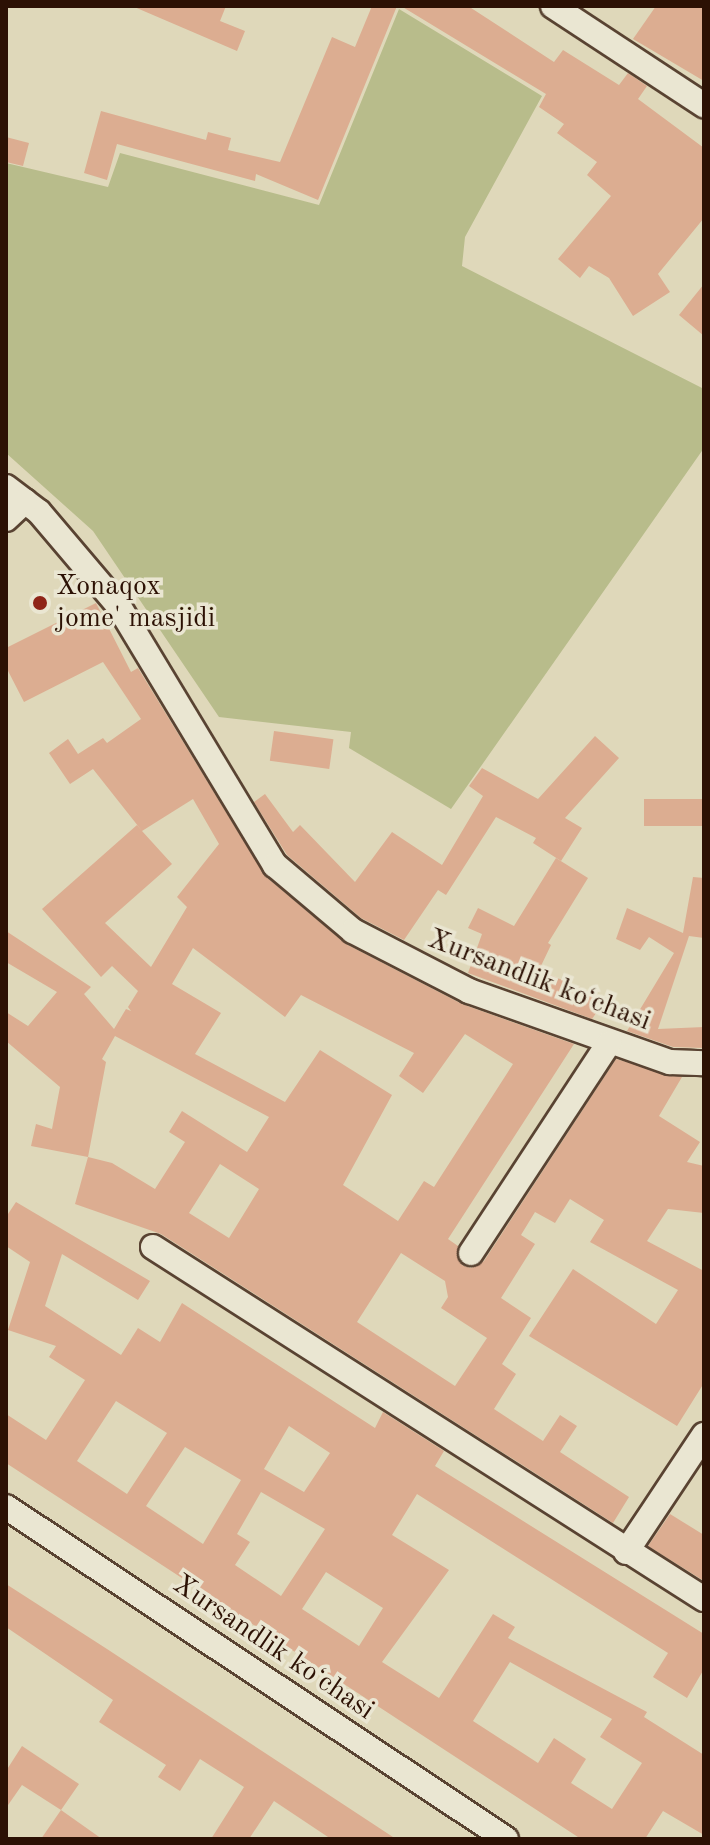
<!DOCTYPE html>
<meta charset="utf-8">
<style>
body{margin:0}
#map{position:relative;width:710px;height:1845px;overflow:hidden;background:#dfd8ba;font-family:"Old Standard TT",serif}
div>[style]{position:absolute}
[style*='--x']{left:calc(var(--x)*1px);top:calc(var(--y)*1px);width:calc(var(--w)*1px);rotate:calc(var(--a)*1deg)}
.green>*{inset:0;background:#b8bc8b}
.building>*{inset:0;background:#dcad91;transform-origin:0 0}
.roads{filter:drop-shadow(2px 0 #594332) drop-shadow(-2px 0 #594332) drop-shadow(0 2px #594332) drop-shadow(0 -2px #594332)}
.minor>*{height:24px;margin:-12px;padding:0 12px;transform-origin:12px;border-radius:12px;background:#eae6d2}
.dots>*{width:22px;height:22px;translate:-50% -50%;box-sizing:border-box;border:4px solid #eae6d2;border-radius:50%}
span{translate:-50% -50%;white-space:nowrap;text-align:center;line-height:1.15;-webkit-text-stroke:7px #eae6d2;paint-order:stroke}
.poi-label{font-size:28px;color:#2c1104}
.left{translate:0 -50%;text-align:left}
.street-label{font-size:28px;color:#2c1104}
.frame{position:absolute;inset:0;border:8px solid #2c1104;pointer-events:none}
</style>
<div id="map">
<div class="green">
<div style="clip-path:polygon(399px 9px,542px 96px,465px 237px,462px 266px,704px 389px,704px 448px,451px 809px,349px 748px,351px 732px,219px 717px,93px 531px,6px 453px,6px 163px,108px 187px,120px 153px,319px 205px)"></div>
</div>
<div class="building">
<div style="clip-path:polygon(132px 6px,226px 6px,220px 21px,245px 31px,237px 51px)"></div>
<div style="clip-path:polygon(372px 6px,397px 6px,318px 200px,256px 174px,255px 181px,117px 144px,107px 180px,84px 173px,101px 111px,206px 140px,208px 132px,231px 138px,228px 150px,280px 162px,332px 37px,355px 47px)"></div>
<div style="clip-path:polygon(401px 6px,468px 6px,554px 62px,563px 50px,619px 85px,628px 73px,647px 86px,638px 99px,704px 148px,704px 218px,658px 274px,670px 292px,633px 316px,609px 278px,589px 266px,580px 278px,558px 259px,611px 196px,587px 175px,597px 162px,557px 133px,564px 124px,539px 107px,546px 94px)"></div>
<div style="clip-path:polygon(656px 6px,704px 6px,704px 81px,633px 39px)"></div>
<div style="clip-path:polygon(6px 137px,29px 143px,23px 166px,6px 162px)"></div>
<div style="clip-path:polygon(704px 284px,704px 336px,679px 315px)"></div>
<div style="clip-path:polygon(evenodd,96px 603px,131px 672px,138px 668px,265px 876px,346px 944px,462px 1004px,574px 1044px,448px 1239px,458px 1246px,462px 1265px,471px 1268px,484px 1261px,616px 1059px,682px 1077px,659px 1116px,700px 1142px,687px 1162px,704px 1166px,704px 1213px,668px 1209px,647px 1241px,704px 1271px,704px 1383px,677px 1426px,529px 1336px,573px 1269px,656px 1324px,678px 1290px,590px 1242px,604px 1220px,570px 1199px,555px 1223px,535px 1212px,521px 1235px,535px 1244px,501px 1298px,531px 1318px,502px 1364px,516px 1374px,494px 1409px,543px 1441px,560px 1415px,577px 1426px,560px 1452px,629px 1497px,613px 1523px,161px 1234px,75px 1204px,88px 1157px,31px 1146px,36px 1124px,52px 1129px,60px 1087px,6px 1041px,6px 1012px,28px 1026px,57px 992px,6px 962px,6px 931px,91px 987px,84px 994px,114px 1029px,126px 1009px,131px 1011px,128px 1007px,138px 991px,112px 966px,101px 977px,42px 909px,137px 825px,142px 831px,93px 769px,70px 784px,49px 753px,68px 739px,78px 754px,103px 738px,107px 743px,141px 719px,103px 662px,24px 702px,6px 667px,6px 648px,96px 603px,193px 799px,219px 844px,177px 897px,187px 907px,151px 967px,105px 923px,172px 864px,142px 831px,193px 799px,96px 603px,193px 948px,285px 1017px,301px 995px,414px 1053px,399px 1076px,423px 1093px,465px 1034px,513px 1064px,434px 1187px,424px 1181px,398px 1221px,343px 1185px,392px 1095px,320px 1050px,285px 1102px,195px 1054px,221px 1013px,172px 984px,193px 948px,96px 603px,115px 1036px,269px 1117px,247px 1152px,182px 1111px,169px 1132px,185px 1142px,155px 1189px,112px 1163px,88px 1157px,106px 1062px,102px 1059px,115px 1036px,96px 603px,220px 1164px,259px 1189px,229px 1238px,189px 1213px,220px 1164px,96px 603px,401px 1253px,445px 1281px,448px 1297px,441px 1308px,487px 1338px,455px 1386px,357px 1322px,401px 1253px)"></div>
<div style="left:274px;top:731px;width:60px;height:30px;rotate:8deg"></div>
<div style="clip-path:polygon(595px 736px,619px 758px,565px 818px,582px 828px,561px 861px,533px 843px,536px 838px,496px 817px,446px 895px,438px 890px,404px 940px,361px 918px,287px 855px,254px 802px,265px 794px,293px 832px,300px 825px,355px 882px,392px 832px,442px 865px,483px 796px,469px 786px,482px 768px,538px 799px)"></div>
<div style="left:704px;top:799px;width:27px;height:60px;rotate:90deg"></div>
<div style="clip-path:polygon(556px 858px,588px 878px,548px 943px,551px 945px,539px 970px,606px 999px,592px 1019px,468px 973px,482px 934px,468px 928px,478px 908px,514px 926px)"></div>
<div style="clip-path:polygon(693px 877px,704px 878px,704px 938px,689px 936px,658px 1029px,704px 1027px,704px 1048px,673px 1047px,627px 1031px,674px 953px,649px 937px,640px 950px,616px 939px,627px 908px,683px 933px)"></div>
<div style="clip-path:polygon(evenodd,16px 1202px,150px 1281px,138px 1300px,62px 1254px,45px 1306px,121px 1355px,138px 1328px,160px 1342px,182px 1303px,375px 1428px,383px 1412px,444px 1451px,435px 1466px,704px 1634px,704px 1669px,687px 1698px,653px 1677px,668px 1653px,417px 1494px,392px 1535px,449px 1570px,382px 1662px,439px 1698px,493px 1614px,515px 1627px,508px 1638px,647px 1712px,644px 1717px,704px 1755px,704px 1835px,663px 1811px,645px 1839px,581px 1839px,6px 1463px,6px 1414px,46px 1440px,85px 1380px,49px 1357px,56px 1346px,8px 1330px,30px 1262px,6px 1246px,6px 1217px,16px 1202px,116px 1401px,167px 1433px,127px 1494px,77px 1461px,116px 1401px,16px 1202px,289px 1426px,330px 1453px,304px 1492px,264px 1469px,289px 1426px,16px 1202px,185px 1447px,241px 1480px,203px 1544px,146px 1506px,185px 1447px,16px 1202px,261px 1492px,325px 1529px,281px 1596px,235px 1565px,250px 1542px,237px 1534px,261px 1492px,16px 1202px,326px 1572px,383px 1608px,359px 1646px,302px 1609px,326px 1572px,16px 1202px,510px 1662px,612px 1719px,600px 1737px,642px 1763px,612px 1809px,571px 1783px,586px 1759px,554px 1738px,538px 1763px,473px 1721px,510px 1662px)"></div>
<div style="clip-path:polygon(670px 1514px,704px 1535px,704px 1581px,648px 1546px)"></div>
<div style="clip-path:polygon(6px 1584px,107px 1649px,396px 1839px,331px 1839px,274px 1801px,249px 1839px,211px 1839px,244px 1787px,200px 1759px,180px 1791px,158px 1777px,166px 1765px,99px 1722px,113px 1700px,6px 1627px)"></div>
<div style="clip-path:polygon(22px 1746px,79px 1784px,61px 1810px,22px 1785px,6px 1808px,6px 1771px)"></div>
<div style="clip-path:polygon(61px 1810px,102px 1839px,41px 1839px)"></div>
</div>
<div class="roads">
<div class="minor">
<div style="--x:553;--y:6;--w:181;--a:33.3"></div>
<div style="--x:6;--y:487;--w:41;--a:37.1"></div>
<div style="--x:39;--y:512;--w:122;--a:49.7"></div>
<div style="--x:118;--y:605;--w:304;--a:58.9"></div>
<div style="--x:275;--y:865;--w:102;--a:40.2"></div>
<div style="--x:353;--y:931;--w:131;--a:27.3"></div>
<div style="--x:469;--y:991;--w:213;--a:19.5"></div>
<div style="--x:670;--y:1062;--w:34;--a:2"></div>
<div style="--x:6;--y:519;--w:26;--a:-43"></div>
<div style="--x:153;--y:1247;--w:654;--a:32.57"></div>
<div style="--x:471;--y:1253;--w:251;--a:-56.7"></div>
<div style="--x:6;--y:1507;--w:600;--a:33.58"></div>
<div style="--x:626;--y:1552;--w:141;--a:-56.3"></div>
</div>
</div>
<div class="dots">
<div style="left:40px;top:603px;background:#8f2418"></div>
</div>
<div class="poi-label">
<span class="left" style="left:56px;top:603px">Xonaqox<br>jome' masjidi</span>
</div>
<div class="street-label">
<span style="left:539px;top:981px;rotate:21deg">Xursandlik koʻchasi</span>
<span style="left:273px;top:1648px;rotate:34deg">Xursandlik koʻchasi</span>
</div>
<div class="frame"></div>
</div>
